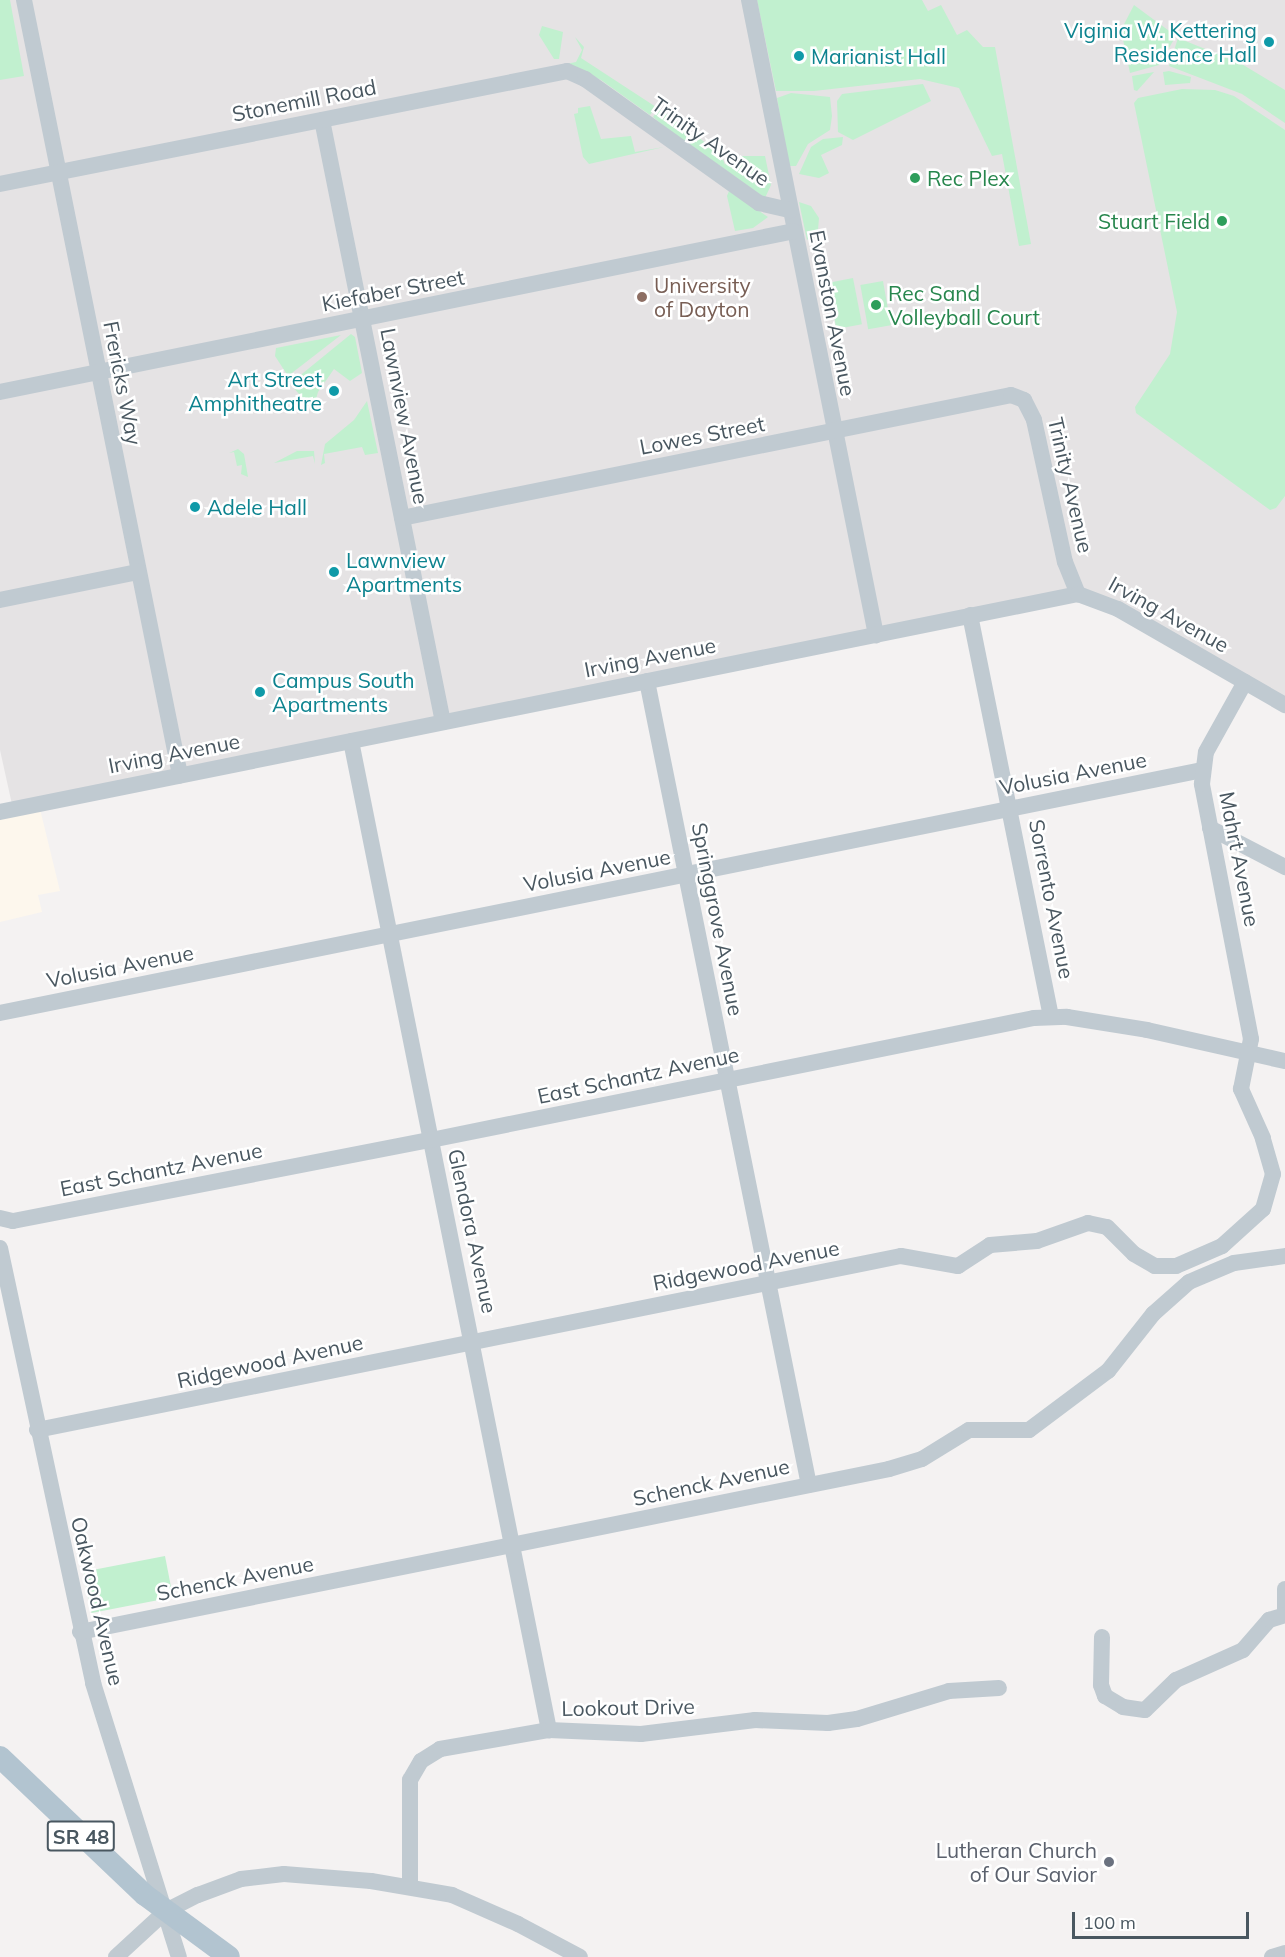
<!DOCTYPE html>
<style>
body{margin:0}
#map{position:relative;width:1285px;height:1957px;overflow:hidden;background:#f4f2f2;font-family:Mulish,sans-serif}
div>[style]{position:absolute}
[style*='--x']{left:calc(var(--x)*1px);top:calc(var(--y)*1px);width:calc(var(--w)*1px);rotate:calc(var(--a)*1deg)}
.commercial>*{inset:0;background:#fdf7ed}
.education>*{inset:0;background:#e5e3e4}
.green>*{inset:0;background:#c1f0cf;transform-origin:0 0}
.minor>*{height:16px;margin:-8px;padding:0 8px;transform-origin:8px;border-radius:8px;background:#c0cad1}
.major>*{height:22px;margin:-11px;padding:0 11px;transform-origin:11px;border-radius:11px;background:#b2c4d0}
.dots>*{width:16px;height:16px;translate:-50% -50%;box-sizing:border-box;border:3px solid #fff;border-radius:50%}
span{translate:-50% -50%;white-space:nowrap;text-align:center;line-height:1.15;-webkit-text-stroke:5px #fff;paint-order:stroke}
.shield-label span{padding:2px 4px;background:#fff;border:2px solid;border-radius:4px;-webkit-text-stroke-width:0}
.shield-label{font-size:20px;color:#495760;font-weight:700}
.culture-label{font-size:21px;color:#0d838f}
.right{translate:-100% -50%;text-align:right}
.left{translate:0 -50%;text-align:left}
.street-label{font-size:21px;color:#495760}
.leisure-label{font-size:21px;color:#27864d}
.education-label{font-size:21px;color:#785e54}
.worship-label{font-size:21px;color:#5b616d}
.scale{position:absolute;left:1072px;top:1912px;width:177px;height:27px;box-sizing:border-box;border:3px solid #495760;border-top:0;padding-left:8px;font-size:18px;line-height:21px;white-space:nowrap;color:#495760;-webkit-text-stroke:4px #fff;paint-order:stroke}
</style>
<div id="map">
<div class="commercial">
<div style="clip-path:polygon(40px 809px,60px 891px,38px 895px,42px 912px,0 922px,0 818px)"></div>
</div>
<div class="education">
<div style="clip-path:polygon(0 0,1285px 0,1285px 705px,1090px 595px,13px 809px,0 750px)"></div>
</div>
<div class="green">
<div style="clip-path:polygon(0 0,10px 0,24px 76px,0 80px)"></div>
<div style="clip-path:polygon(757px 0,922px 0,928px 11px,941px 5px,957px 35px,967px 30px,983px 47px,995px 47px,1031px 244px,1019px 246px,1002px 154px,992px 156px,959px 88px,920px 79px,814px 91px,776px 91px)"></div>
<div style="clip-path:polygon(1134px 5px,1176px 36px,1159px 65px,1130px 73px,1121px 30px)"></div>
<div style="clip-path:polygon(542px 26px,563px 32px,559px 59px,554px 59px,539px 35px)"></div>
<div style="clip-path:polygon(575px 37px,584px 47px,581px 58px,656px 107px,650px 115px,601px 80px,566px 64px,576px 62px,582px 50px)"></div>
<div style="clip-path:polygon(1178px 38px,1240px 63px,1285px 90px,1285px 123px,1242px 94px,1169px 66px)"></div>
<div style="clip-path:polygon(1169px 71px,1191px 77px,1190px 83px,1165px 85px,1163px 72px)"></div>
<div style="clip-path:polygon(1154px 72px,1137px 91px,1134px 90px,1132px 76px)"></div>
<div style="clip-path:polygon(923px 84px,931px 101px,853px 140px,838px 132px,837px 101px,842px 94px)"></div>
<div style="clip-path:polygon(1182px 89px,1215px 90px,1234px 96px,1285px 130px,1285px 496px,1276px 508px,1270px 510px,1136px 413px,1135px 407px,1170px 354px,1177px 312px,1134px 103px,1138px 98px)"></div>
<div style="clip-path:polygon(791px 93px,830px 97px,832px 116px,830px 130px,808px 144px,796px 166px,789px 166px,777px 98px)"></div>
<div style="clip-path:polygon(590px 106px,601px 139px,631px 136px,635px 152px,664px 147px,589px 164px,583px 157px,574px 114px,578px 113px,578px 108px)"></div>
<div style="clip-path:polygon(659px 109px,721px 154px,725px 165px,729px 156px,765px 156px,771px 185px,765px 198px,665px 127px,653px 117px)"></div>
<div style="clip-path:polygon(843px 137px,842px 145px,821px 155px,829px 173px,819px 178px,799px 174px,811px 147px,823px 139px)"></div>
<div style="clip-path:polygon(729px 191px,768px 217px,753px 228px,735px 231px,727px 196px)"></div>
<div style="clip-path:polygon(799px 202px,811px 206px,819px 218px,818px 230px,807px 240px)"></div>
<div style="left:853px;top:278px;width:47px;height:26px;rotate:79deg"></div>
<div style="left:883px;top:281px;width:45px;height:23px;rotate:80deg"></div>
<div style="clip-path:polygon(351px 334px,355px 337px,362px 373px,350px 381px,334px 369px,318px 392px,313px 410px,292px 386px,297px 383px,292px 382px)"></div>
<div style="clip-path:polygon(341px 335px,288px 376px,275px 356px,276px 348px)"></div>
<div style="clip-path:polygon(367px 401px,378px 453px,365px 455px,362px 447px,324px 454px,325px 463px,321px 465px,325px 444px,354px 420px)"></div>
<div style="clip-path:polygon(238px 449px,244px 454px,248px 477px,241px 474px,242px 465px,237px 466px,234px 452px,229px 453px)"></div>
<div style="clip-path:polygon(297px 451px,314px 451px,315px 464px,313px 456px,274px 463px)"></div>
<div style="left:165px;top:1556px;width:42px;height:83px;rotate:79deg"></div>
</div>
<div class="minor">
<div style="--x:24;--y:0;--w:791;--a:78.62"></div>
<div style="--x:749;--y:0;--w:648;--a:78.69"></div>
<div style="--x:322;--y:120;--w:614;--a:78.64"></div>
<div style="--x:0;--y:184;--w:578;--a:-11.27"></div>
<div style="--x:567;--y:71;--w:20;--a:24"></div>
<div style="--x:585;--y:79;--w:214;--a:35.5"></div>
<div style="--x:759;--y:203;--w:32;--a:13"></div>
<div style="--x:0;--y:392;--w:810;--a:-11.46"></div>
<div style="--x:402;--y:518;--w:621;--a:-11.42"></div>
<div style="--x:1011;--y:395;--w:14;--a:21"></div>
<div style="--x:1024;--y:400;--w:22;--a:63"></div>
<div style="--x:1034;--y:420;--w:145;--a:77.7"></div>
<div style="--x:1065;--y:562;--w:35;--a:68"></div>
<div style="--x:0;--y:600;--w:141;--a:-11.5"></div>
<div style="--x:970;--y:615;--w:409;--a:78.6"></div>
<div style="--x:647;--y:681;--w:820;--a:78.61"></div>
<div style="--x:351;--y:741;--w:1009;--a:78.68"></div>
<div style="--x:0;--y:812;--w:1100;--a:-11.43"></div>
<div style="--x:1078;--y:594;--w:43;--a:20.6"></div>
<div style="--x:1118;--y:609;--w:193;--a:29.9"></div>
<div style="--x:1210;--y:828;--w:85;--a:27.5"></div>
<div style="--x:0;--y:1013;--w:1226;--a:-11.43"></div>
<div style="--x:0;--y:1218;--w:13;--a:13"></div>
<div style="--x:13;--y:1221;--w:426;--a:-11"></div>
<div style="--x:431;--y:1140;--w:615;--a:-11.44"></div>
<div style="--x:1034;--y:1018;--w:33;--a:-2"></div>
<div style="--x:1067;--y:1017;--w:81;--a:9.2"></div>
<div style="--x:1147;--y:1030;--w:141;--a:12.7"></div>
<div style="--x:0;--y:1248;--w:445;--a:77.9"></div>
<div style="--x:93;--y:1683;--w:287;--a:72.6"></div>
<div style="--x:37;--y:1430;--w:881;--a:-11.39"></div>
<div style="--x:901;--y:1256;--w:58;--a:10"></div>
<div style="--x:958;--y:1266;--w:38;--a:-33"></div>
<div style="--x:990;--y:1245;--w:47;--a:-4.9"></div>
<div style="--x:1037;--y:1241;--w:54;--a:-19.4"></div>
<div style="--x:1088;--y:1223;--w:19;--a:12"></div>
<div style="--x:1107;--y:1227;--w:38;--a:45"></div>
<div style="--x:1134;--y:1254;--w:24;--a:30"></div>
<div style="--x:1155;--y:1266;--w:21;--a:0"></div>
<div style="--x:1176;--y:1266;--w:50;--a:-23.5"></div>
<div style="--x:1222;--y:1246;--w:55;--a:-42.1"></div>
<div style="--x:1263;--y:1209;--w:36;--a:-74"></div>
<div style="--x:1273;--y:1174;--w:37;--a:-106"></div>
<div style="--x:1263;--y:1138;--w:54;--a:-114.2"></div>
<div style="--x:1241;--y:1089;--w:51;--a:-78.7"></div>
<div style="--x:1251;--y:1039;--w:260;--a:-100.9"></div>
<div style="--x:1202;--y:784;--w:32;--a:-83"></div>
<div style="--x:1206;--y:752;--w:80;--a:-60.9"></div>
<div style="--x:1285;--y:1589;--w:23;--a:90"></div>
<div style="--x:80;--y:1632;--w:825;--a:-11.39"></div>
<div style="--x:889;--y:1469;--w:34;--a:-17"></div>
<div style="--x:922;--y:1459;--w:55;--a:-31.7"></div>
<div style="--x:969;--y:1430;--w:60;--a:0"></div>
<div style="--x:1029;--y:1430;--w:99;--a:-36.8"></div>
<div style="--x:1108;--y:1371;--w:73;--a:-51.7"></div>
<div style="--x:1153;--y:1314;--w:48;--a:-41.6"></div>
<div style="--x:1189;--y:1282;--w:49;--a:-22.9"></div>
<div style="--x:1234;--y:1263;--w:51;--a:-7.8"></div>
<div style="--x:1102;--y:1637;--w:48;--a:91.2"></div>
<div style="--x:1101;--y:1685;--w:12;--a:70"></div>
<div style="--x:1105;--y:1696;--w:21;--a:31"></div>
<div style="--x:1123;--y:1707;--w:22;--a:8"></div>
<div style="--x:1145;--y:1710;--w:43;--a:-44.1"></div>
<div style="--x:1176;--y:1680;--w:73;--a:-24.1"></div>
<div style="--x:1243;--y:1650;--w:40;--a:-49"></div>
<div style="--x:1269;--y:1620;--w:17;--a:-17"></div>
<div style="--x:410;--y:1886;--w:106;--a:-90"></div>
<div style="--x:410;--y:1780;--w:22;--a:-60"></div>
<div style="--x:421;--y:1761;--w:22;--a:-32"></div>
<div style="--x:440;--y:1749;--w:111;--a:-9.9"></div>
<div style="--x:549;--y:1730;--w:92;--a:2.5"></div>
<div style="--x:641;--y:1734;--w:115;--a:-7"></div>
<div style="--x:755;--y:1720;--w:73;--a:2.4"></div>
<div style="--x:828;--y:1723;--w:29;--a:-8"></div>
<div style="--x:857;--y:1719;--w:96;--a:-16.9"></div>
<div style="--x:949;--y:1691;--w:50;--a:-3.4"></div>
<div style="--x:116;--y:1957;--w:68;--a:-42.6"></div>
<div style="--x:166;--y:1911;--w:36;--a:-27"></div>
<div style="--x:198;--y:1895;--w:46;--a:-20.4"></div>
<div style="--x:241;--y:1879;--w:43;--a:-6.6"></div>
<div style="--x:284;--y:1874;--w:87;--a:4.6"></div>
<div style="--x:371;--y:1881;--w:82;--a:9.8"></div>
<div style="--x:452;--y:1895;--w:72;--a:23.7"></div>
<div style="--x:518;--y:1924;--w:70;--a:28"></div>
<div style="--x:1272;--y:1957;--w:14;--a:-17"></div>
</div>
<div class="major">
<div style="--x:0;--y:1757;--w:200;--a:43.6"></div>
<div style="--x:145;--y:1895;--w:104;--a:36.4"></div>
</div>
<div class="dots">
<div style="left:1269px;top:42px;background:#0f9aa8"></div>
<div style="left:799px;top:56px;background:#0f9aa8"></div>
<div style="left:915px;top:178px;background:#2e9e5b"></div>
<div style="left:1222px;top:221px;background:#2e9e5b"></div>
<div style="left:642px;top:297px;background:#8d6e63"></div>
<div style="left:876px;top:305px;background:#2e9e5b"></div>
<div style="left:334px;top:391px;background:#0f9aa8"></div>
<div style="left:195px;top:507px;background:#0f9aa8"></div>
<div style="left:334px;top:572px;background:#0f9aa8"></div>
<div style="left:260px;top:692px;background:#0f9aa8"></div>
<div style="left:1109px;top:1862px;background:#6b7280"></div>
</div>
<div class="shield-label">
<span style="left:81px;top:1836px">SR 48</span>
</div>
<div class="culture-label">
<span class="right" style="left:1257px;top:42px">Viginia W. Kettering<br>Residence Hall</span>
<span class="left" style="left:811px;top:56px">Marianist Hall</span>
<span class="right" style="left:322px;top:391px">Art Street<br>Amphitheatre</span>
<span class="left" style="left:207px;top:507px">Adele Hall</span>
<span class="left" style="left:346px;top:572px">Lawnview<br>Apartments</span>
<span class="left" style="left:272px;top:692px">Campus South<br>Apartments</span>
</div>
<div class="street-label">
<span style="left:304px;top:100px;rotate:-11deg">Stonemill Road</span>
<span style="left:711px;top:141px;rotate:35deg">Trinity Avenue</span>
<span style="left:393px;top:290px;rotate:-11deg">Kiefaber Street</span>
<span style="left:833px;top:313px;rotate:79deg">Evanston Avenue</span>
<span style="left:123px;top:383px;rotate:79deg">Frericks Way</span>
<span style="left:405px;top:416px;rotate:79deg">Lawnview Avenue</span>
<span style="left:702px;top:435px;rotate:-11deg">Lowes Street</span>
<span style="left:1071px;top:485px;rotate:77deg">Trinity Avenue</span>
<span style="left:1169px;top:614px;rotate:29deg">Irving Avenue</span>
<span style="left:650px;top:657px;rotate:-11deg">Irving Avenue</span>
<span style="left:174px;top:753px;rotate:-11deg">Irving Avenue</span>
<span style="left:1073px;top:773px;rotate:-11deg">Volusia Avenue</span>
<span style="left:1240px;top:859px;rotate:79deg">Mahrt Avenue</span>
<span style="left:597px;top:870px;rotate:-11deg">Volusia Avenue</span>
<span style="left:1052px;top:899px;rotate:79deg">Sorrento Avenue</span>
<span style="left:718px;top:919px;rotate:79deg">Springgrove Avenue</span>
<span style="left:120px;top:966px;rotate:-11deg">Volusia Avenue</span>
<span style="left:638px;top:1075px;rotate:-12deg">East Schantz Avenue</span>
<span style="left:161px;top:1169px;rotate:-11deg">East Schantz Avenue</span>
<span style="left:473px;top:1231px;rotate:78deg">Glendora Avenue</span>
<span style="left:746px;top:1265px;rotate:-11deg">Ridgewood Avenue</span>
<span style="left:270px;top:1361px;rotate:-12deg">Ridgewood Avenue</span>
<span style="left:711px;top:1482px;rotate:-12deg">Schenck Avenue</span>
<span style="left:235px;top:1578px;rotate:-11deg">Schenck Avenue</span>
<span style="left:98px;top:1601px;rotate:77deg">Oakwood Avenue</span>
<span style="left:628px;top:1707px;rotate:-1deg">Lookout Drive</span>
</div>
<div class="leisure-label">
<span class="left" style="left:927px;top:178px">Rec Plex</span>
<span class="right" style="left:1210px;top:221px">Stuart Field</span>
<span class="left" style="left:888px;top:305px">Rec Sand<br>Volleyball Court</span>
</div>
<div class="education-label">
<span class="left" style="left:654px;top:297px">University<br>of Dayton</span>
</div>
<div class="worship-label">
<span class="right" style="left:1097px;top:1862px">Lutheran Church<br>of Our Savior</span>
</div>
<div class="scale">100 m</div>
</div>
